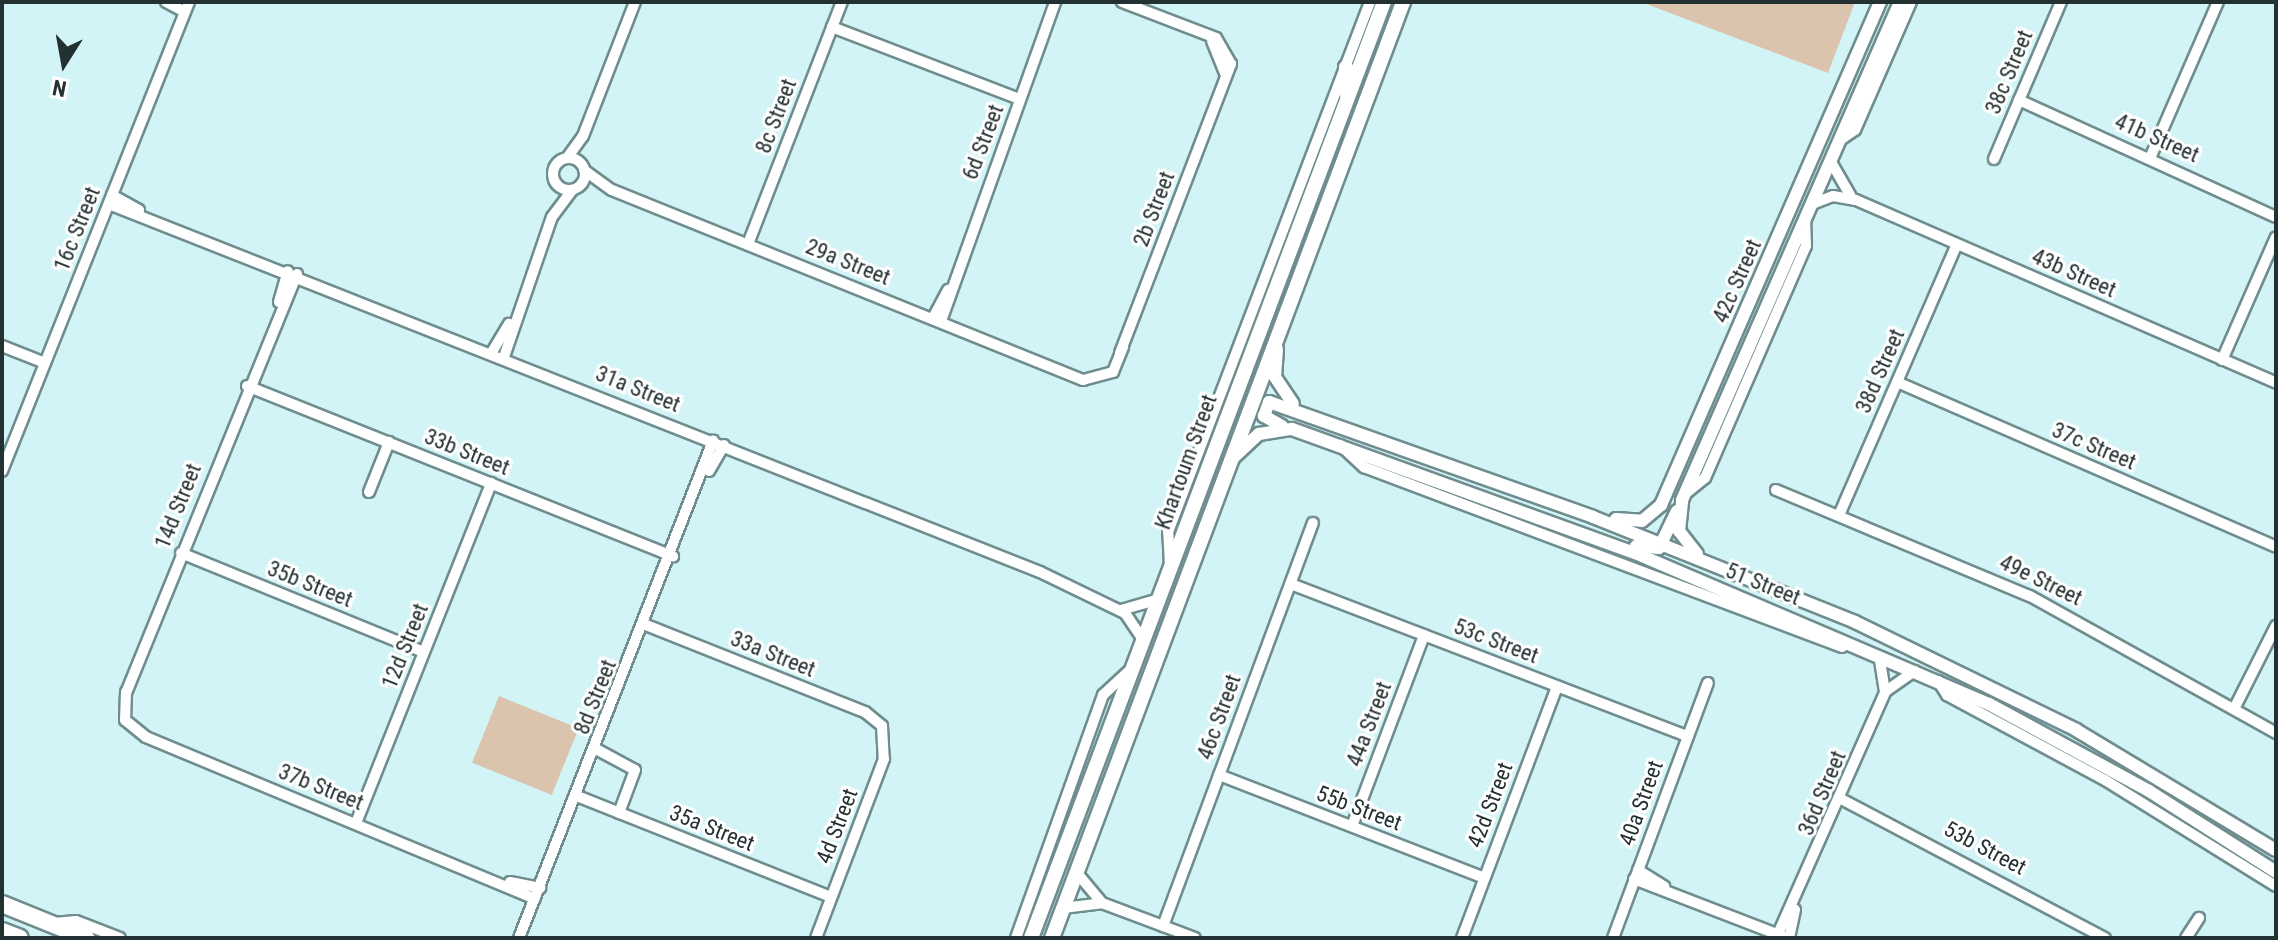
<!DOCTYPE html>
<style>
body{margin:0}
#map{position:relative;width:2278px;height:940px;overflow:hidden;background:#d3f4f6;font-family:"Roboto Condensed",sans-serif}
div>[style]{position:absolute}
[style*='--x']{left:calc(var(--x)*1px);top:calc(var(--y)*1px);width:calc(var(--w)*1px);rotate:calc(var(--a)*1deg)}
.green>*{inset:0;background:#dbc4ad;transform-origin:0 0}
.roads{filter:drop-shadow(2px 0 #6f8d8f) drop-shadow(-2px 0 #6f8d8f) drop-shadow(0 2px #6f8d8f) drop-shadow(0 -2px #6f8d8f)}
.minor>*{height:10px;margin:-5px;padding:0 5px;transform-origin:5px;border-radius:5px;background:#fff}
.minor>.ring{margin:-5px;padding:0;box-sizing:content-box;background:none;border:10px solid #fff;border-radius:50%}
.tertiary>*{height:12px;margin:-6px;padding:0 6px;transform-origin:6px;border-radius:6px;background:#fff}
.secondary>*{height:14px;margin:-7px;padding:0 7px;transform-origin:7px;border-radius:7px;background:#fff}
.primary>*{height:16px;margin:-8px;padding:0 8px;transform-origin:8px;border-radius:8px;background:#fff}
span{translate:-50% -50%;white-space:nowrap;text-align:center;line-height:1.15;-webkit-text-stroke:6px #fff;paint-order:stroke}
.street-label{font-size:22px;color:#243132}
.frame{position:absolute;inset:0;border:4px solid #243132;pointer-events:none}
.north{position:absolute;left:24px;top:24px;width:80px;height:80px;-webkit-text-stroke:6px #fff;paint-order:stroke;rotate:191deg;font-size:22px;font-weight:700;line-height:32px;text-align:center;color:#243132}
.north::after{content:'';display:block;margin:auto;width:28px;height:36px;background:#243132;clip-path:polygon(50% 0,100% 100%,50% 72%,0 100%)}
</style>
<div id="map">
<div class="green">
<div style="clip-path:polygon(1641px 2px,1855px 2px,1828px 73px)"></div>
<div style="left:499px;top:696px;width:86px;height:72px;rotate:22deg"></div>
</div>
<div class="roads">
<div class="minor">
<div style="--x:166;--y:2;--w:21;--a:28"></div>
<div style="--x:832;--y:27;--w:201;--a:21"></div>
<div style="--x:1212;--y:41;--w:35;--a:68"></div>
<div style="--x:2019;--y:100;--w:282;--a:24.5"></div>
<div style="--x:1840;--y:140;--w:18;--a:-34"></div>
<div style="--x:1855;--y:130;--w:140;--a:-66.4"></div>
<div style="--x:2151;--y:156;--w:168;--a:-66.5"></div>
<div style="--x:567;--y:158;--w:27;--a:-54"></div>
<div style="--x:583;--y:136;--w:144;--a:-68.8"></div>
<div class="ring" style="left:553px;top:158px;width:22px;height:22px"></div>
<div style="--x:1994;--y:159;--w:171;--a:-66.9"></div>
<div style="--x:1831;--y:162;--w:39;--a:60"></div>
<div style="--x:584;--y:170;--w:34;--a:36"></div>
<div style="--x:612;--y:190;--w:508;--a:21.97"></div>
<div style="--x:1083;--y:380;--w:31;--a:-15"></div>
<div style="--x:1113;--y:372;--w:27;--a:-68"></div>
<div style="--x:112;--y:195;--w:31;--a:29"></div>
<div style="--x:109;--y:204;--w:1001;--a:21.57"></div>
<div style="--x:1040;--y:572;--w:94;--a:25.8"></div>
<div style="--x:1125;--y:613;--w:29;--a:56"></div>
<div style="--x:1812;--y:204;--w:22;--a:-21"></div>
<div style="--x:1833;--y:196;--w:23;--a:10"></div>
<div style="--x:1856;--y:200;--w:458;--a:23.5"></div>
<div style="--x:748;--y:244;--w:260;--a:-68.8"></div>
<div style="--x:297;--y:274;--w:452;--a:112.2"></div>
<div style="--x:126;--y:692;--w:28;--a:92"></div>
<div style="--x:125;--y:720;--w:27;--a:39"></div>
<div style="--x:146;--y:737;--w:421;--a:22.6"></div>
<div style="--x:279;--y:302;--w:32;--a:-74"></div>
<div style="--x:933;--y:318;--w:32;--a:-62"></div>
<div style="--x:941;--y:321;--w:339;--a:-70.3"></div>
<div style="--x:2;--y:346;--w:46;--a:21.6"></div>
<div style="--x:492;--y:352;--w:33;--a:-59"></div>
<div style="--x:1120;--y:353;--w:310;--a:-69"></div>
<div style="--x:1231;--y:64;--w:30;--a:-120"></div>
<div style="--x:1216;--y:38;--w:101;--a:-159"></div>
<div style="--x:504;--y:357;--w:148;--a:-71.1"></div>
<div style="--x:552;--y:217;--w:34;--a:-53"></div>
<div style="--x:2222;--y:360;--w:134;--a:-66.3"></div>
<div style="--x:1897;--y:382;--w:413;--a:23.5"></div>
<div style="--x:247;--y:386;--w:459;--a:21.8"></div>
<div style="--x:1340;--y:445;--w:33;--a:43"></div>
<div style="--x:1364;--y:467;--w:511;--a:20.63"></div>
<div style="--x:2;--y:471;--w:505;--a:-68.26"></div>
<div style="--x:709;--y:471;--w:30;--a:-60"></div>
<div style="--x:1776;--y:490;--w:275;--a:22.7"></div>
<div style="--x:2030;--y:596;--w:282;--a:29.1"></div>
<div style="--x:369;--y:492;--w:54;--a:-68.2"></div>
<div style="--x:1685;--y:494;--w:26;--a:-39"></div>
<div style="--x:1705;--y:478;--w:253;--a:-66.5"></div>
<div style="--x:1806;--y:246;--w:24;--a:-92"></div>
<div style="--x:1840;--y:513;--w:293;--a:-66.5"></div>
<div style="--x:181;--y:553;--w:262;--a:22.2"></div>
<div style="--x:1170;--y:566;--w:34;--a:-93"></div>
<div style="--x:1168;--y:532;--w:567;--a:-69.14"></div>
<div style="--x:1291;--y:584;--w:425;--a:21"></div>
<div style="--x:1121;--y:610;--w:36;--a:-16"></div>
<div style="--x:646;--y:625;--w:236;--a:21.7"></div>
<div style="--x:865;--y:712;--w:22;--a:39"></div>
<div style="--x:882;--y:726;--w:33;--a:87"></div>
<div style="--x:884;--y:759;--w:191;--a:110.8"></div>
<div style="--x:1938;--y:681;--w:17;--a:57"></div>
<div style="--x:1947;--y:695;--w:179;--a:28.3"></div>
<div style="--x:2105;--y:780;--w:201;--a:31.8"></div>
<div style="--x:1886;--y:691;--w:35;--a:-35"></div>
<div style="--x:2235;--y:707;--w:91;--a:-63.2"></div>
<div style="--x:596;--y:749;--w:44;--a:28.3"></div>
<div style="--x:635;--y:770;--w:46;--a:110.4"></div>
<div style="--x:1219;--y:775;--w:284;--a:21.2"></div>
<div style="--x:577;--y:796;--w:273;--a:21.7"></div>
<div style="--x:1843;--y:800;--w:296;--a:27.8"></div>
<div style="--x:356;--y:823;--w:366;--a:-68.3"></div>
<div style="--x:1352;--y:826;--w:204;--a:-69.3"></div>
<div style="--x:1638;--y:870;--w:31;--a:32"></div>
<div style="--x:1077;--y:873;--w:38;--a:50"></div>
<div style="--x:1634;--y:879;--w:164;--a:21.1"></div>
<div style="--x:510;--y:882;--w:31;--a:11"></div>
<div style="--x:1063;--y:908;--w:39;--a:-7"></div>
<div style="--x:1102;--y:903;--w:99;--a:20.6"></div>
<div style="--x:54;--y:923;--w:22;--a:-5"></div>
<div style="--x:76;--y:921;--w:47;--a:21.1"></div>
<div style="--x:1163;--y:926;--w:430;--a:-69.6"></div>
<div style="--x:1778;--y:934;--w:265;--a:-66.1"></div>
<div style="--x:1885;--y:692;--w:36;--a:-99"></div>
<div style="--x:519;--y:938;--w:534;--a:-68.68"></div>
<div style="--x:1016;--y:938;--w:258;--a:-70.3"></div>
<div style="--x:1103;--y:695;--w:34;--a:-43"></div>
<div style="--x:1462;--y:938;--w:269;--a:-69.3"></div>
<div style="--x:1613;--y:938;--w:272;--a:-69.6"></div>
<div style="--x:1789;--y:938;--w:29;--a:-78"></div>
<div style="--x:2186;--y:938;--w:24;--a:-57"></div>
</div>
<div class="tertiary">
<div style="--x:1277;--y:349;--w:28;--a:94"></div>
<div style="--x:1275;--y:377;--w:32;--a:56"></div>
<div style="--x:1282;--y:426;--w:21;--a:-151"></div>
<div style="--x:1264;--y:416;--w:15;--a:-70"></div>
<div style="--x:1269;--y:402;--w:344;--a:19.5"></div>
<div style="--x:1593;--y:517;--w:282;--a:21.8"></div>
<div style="--x:1855;--y:622;--w:246;--a:26"></div>
<div style="--x:2076;--y:730;--w:233;--a:31"></div>
<div style="--x:1234;--y:457;--w:34;--a:-43"></div>
<div style="--x:1259;--y:434;--w:33;--a:-9"></div>
<div style="--x:1292;--y:429;--w:372;--a:19.9"></div>
<div style="--x:1642;--y:556;--w:377;--a:23.1"></div>
<div style="--x:1989;--y:704;--w:182;--a:28.5"></div>
<div style="--x:2149;--y:791;--w:151;--a:32.5"></div>
<div style="--x:1616;--y:519;--w:26;--a:4"></div>
<div style="--x:1642;--y:521;--w:25;--a:-40"></div>
<div style="--x:1661;--y:505;--w:549;--a:-66.47"></div>
<div style="--x:1636;--y:546;--w:23;--a:5"></div>
<div style="--x:1659;--y:548;--w:41;--a:-64.1"></div>
<div style="--x:1697;--y:554;--w:29;--a:-128"></div>
<div style="--x:1679;--y:531;--w:31;--a:-84"></div>
<div style="--x:1682;--y:500;--w:544;--a:-66.36"></div>
</div>
<div class="secondary">
<div style="--x:1346;--y:67;--w:28;--a:88"></div>
<div style="--x:1031;--y:938;--w:1000;--a:-69.34"></div>
<div style="--x:1052;--y:938;--w:1000;--a:-69.44"></div>
</div>
<div class="primary">
<div style="--x:2;--y:904;--w:91;--a:22"></div>
<div style="--x:2;--y:931;--w:19;--a:21"></div>
</div>
</div>
<div class="street-label">
<span style="left:2009px;top:72px;rotate:-67deg">38c Street</span>
<span style="left:776px;top:116px;rotate:-69deg">8c Street</span>
<span style="left:2157px;top:138px;rotate:24deg">41b Street</span>
<span style="left:983px;top:142px;rotate:-69deg">6d Street</span>
<span style="left:1154px;top:209px;rotate:-69deg">2b Street</span>
<span style="left:77px;top:229px;rotate:-68deg">16c Street</span>
<span style="left:848px;top:262px;rotate:22deg">29a Street</span>
<span style="left:2074px;top:273px;rotate:24deg">43b Street</span>
<span style="left:1737px;top:281px;rotate:-66deg">42c Street</span>
<span style="left:1880px;top:371px;rotate:-66deg">38d Street</span>
<span style="left:638px;top:389px;rotate:22deg">31a Street</span>
<span style="left:2094px;top:446px;rotate:23deg">37c Street</span>
<span style="left:467px;top:452px;rotate:22deg">33b Street</span>
<span style="left:1186px;top:462px;rotate:-70deg">Khartoum Street</span>
<span style="left:178px;top:506px;rotate:-68deg">14d Street</span>
<span style="left:2041px;top:580px;rotate:26deg">49e Street</span>
<span style="left:310px;top:584px;rotate:22deg">35b Street</span>
<span style="left:1763px;top:584px;rotate:22deg">51 Street</span>
<span style="left:1496px;top:641px;rotate:21deg">53c Street</span>
<span style="left:405px;top:646px;rotate:-68deg">12d Street</span>
<span style="left:773px;top:654px;rotate:22deg">33a Street</span>
<span style="left:595px;top:697px;rotate:-68deg">8d Street</span>
<span style="left:1219px;top:717px;rotate:-70deg">46c Street</span>
<span style="left:1369px;top:724px;rotate:-69deg">44a Street</span>
<span style="left:321px;top:787px;rotate:22deg">37b Street</span>
<span style="left:1822px;top:793px;rotate:-67deg">36d Street</span>
<span style="left:1641px;top:803px;rotate:-70deg">40a Street</span>
<span style="left:1490px;top:805px;rotate:-69deg">42d Street</span>
<span style="left:1359px;top:808px;rotate:21deg">55b Street</span>
<span style="left:837px;top:826px;rotate:-69deg">4d Street</span>
<span style="left:712px;top:828px;rotate:22deg">35a Street</span>
<span style="left:1985px;top:848px;rotate:28deg">53b Street</span>
</div>
<div class="frame"></div>
<div class="north">N</div>
</div>
